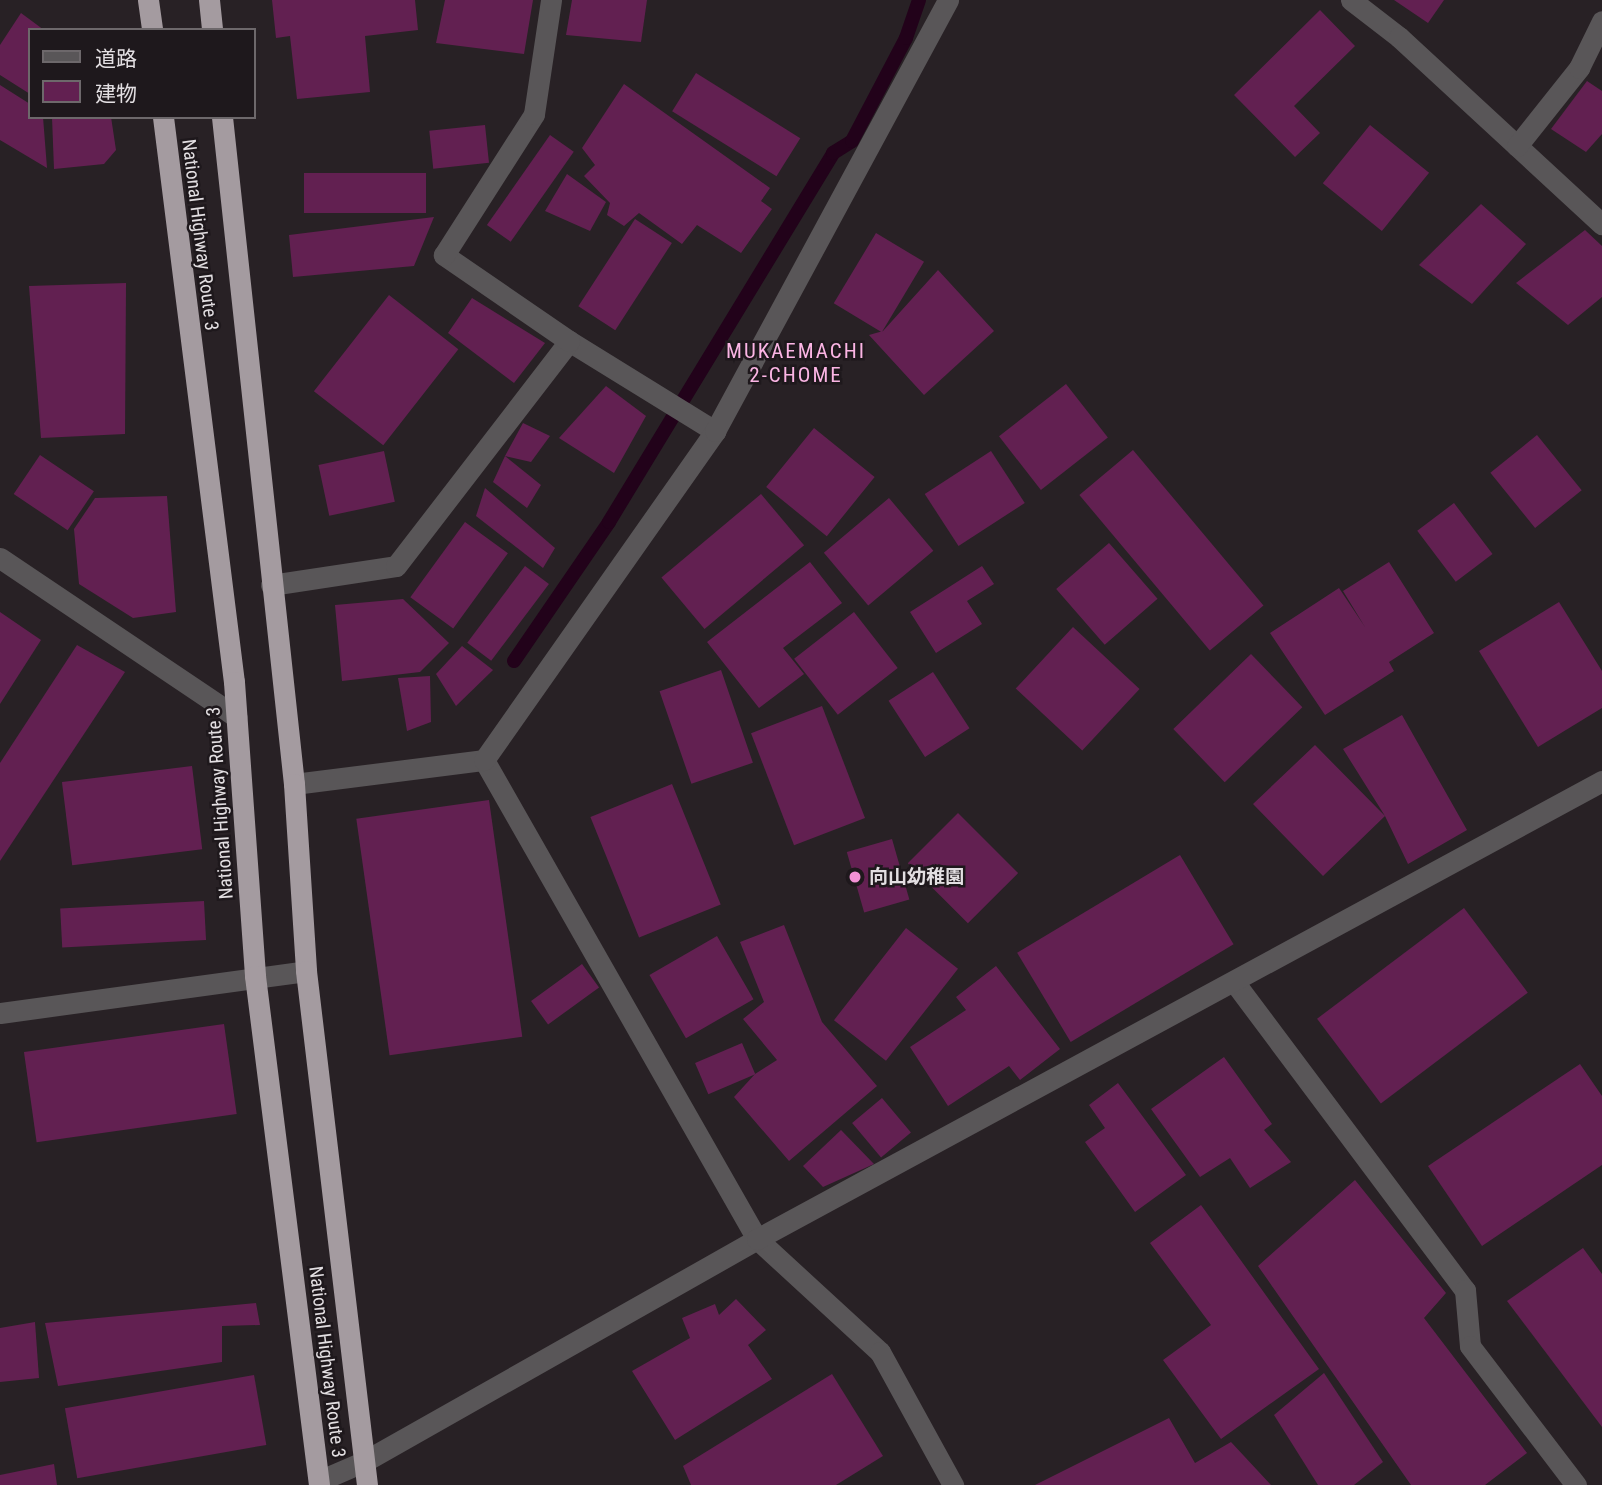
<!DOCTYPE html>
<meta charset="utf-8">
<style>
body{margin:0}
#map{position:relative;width:1602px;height:1485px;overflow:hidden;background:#282125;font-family:"Roboto Condensed","Noto Sans JP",sans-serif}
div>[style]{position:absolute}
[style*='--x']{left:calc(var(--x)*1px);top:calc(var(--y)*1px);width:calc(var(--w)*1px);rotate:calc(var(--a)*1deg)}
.stream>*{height:14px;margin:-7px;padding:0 7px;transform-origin:7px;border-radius:7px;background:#22021a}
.building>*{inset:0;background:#622051;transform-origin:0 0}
.minor>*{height:21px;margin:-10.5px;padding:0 10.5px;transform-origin:10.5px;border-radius:10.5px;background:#595658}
.highway>*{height:21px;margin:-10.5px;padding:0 10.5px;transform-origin:10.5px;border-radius:10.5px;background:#a49ba0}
.dots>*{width:19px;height:19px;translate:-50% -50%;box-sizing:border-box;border:4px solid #1e181c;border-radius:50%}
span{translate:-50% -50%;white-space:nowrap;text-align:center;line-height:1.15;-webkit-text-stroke:5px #1e181c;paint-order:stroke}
.street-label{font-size:19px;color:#e3dfe2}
.poi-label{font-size:19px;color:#e3dfe2;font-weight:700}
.left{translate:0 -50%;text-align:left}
.neighbourhood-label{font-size:21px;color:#fbb5e4;letter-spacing:2px}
.legend{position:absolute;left:28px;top:28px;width:228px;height:91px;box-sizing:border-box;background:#1e181c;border:2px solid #6d686b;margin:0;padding:9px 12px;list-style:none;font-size:21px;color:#e3dfe2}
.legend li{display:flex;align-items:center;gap:14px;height:35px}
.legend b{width:35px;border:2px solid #6d686b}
</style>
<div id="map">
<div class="stream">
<div style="--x:514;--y:661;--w:168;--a:-55.6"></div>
<div style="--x:609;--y:522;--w:432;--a:-58.7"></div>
<div style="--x:833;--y:153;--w:22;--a:-32"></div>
<div style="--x:852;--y:141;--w:116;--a:-62.3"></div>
<div style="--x:906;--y:38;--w:40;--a:-71.1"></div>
</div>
<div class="building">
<div style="clip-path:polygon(272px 0,415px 0,418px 30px,365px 36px,370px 92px,297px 99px,290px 36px,276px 38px)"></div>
<div style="clip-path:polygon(445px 0,533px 0,524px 54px,436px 43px)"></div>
<div style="clip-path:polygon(572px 0,647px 0,641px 42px,566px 35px)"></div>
<div style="clip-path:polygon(1394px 0,1444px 0,1428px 23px)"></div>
<div style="clip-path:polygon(1320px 10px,1355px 46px,1294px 106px,1320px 133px,1295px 157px,1234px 95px)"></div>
<div style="clip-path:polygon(21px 13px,44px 30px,30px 30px,30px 94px,0 75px,0 45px)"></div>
<div style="left:696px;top:73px;width:123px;height:45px;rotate:32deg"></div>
<div style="clip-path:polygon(1587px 81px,1602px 91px,1602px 134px,1586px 152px,1551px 129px)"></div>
<div style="clip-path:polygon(624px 84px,770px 188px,761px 201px,772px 209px,741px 253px,697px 225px,682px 244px,639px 213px,624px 226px,607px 215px,610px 203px,584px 176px,595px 165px,582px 148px)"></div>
<div style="clip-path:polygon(0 85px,30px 104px,30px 117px,43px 117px,47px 168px,0 140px)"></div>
<div style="clip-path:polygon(52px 117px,111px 117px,116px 150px,104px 164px,54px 169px)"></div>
<div style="left:485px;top:125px;width:38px;height:56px;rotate:84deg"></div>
<div style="left:1370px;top:125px;width:76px;height:75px;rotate:39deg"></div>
<div style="left:550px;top:135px;width:29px;height:110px;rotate:35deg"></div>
<div style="left:426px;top:173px;width:40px;height:122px;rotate:90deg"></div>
<div style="clip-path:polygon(567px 174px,606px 202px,590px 231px,545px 211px)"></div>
<div style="clip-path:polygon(1481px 204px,1526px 244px,1472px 304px,1419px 265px)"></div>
<div style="clip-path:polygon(434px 217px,414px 266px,293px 277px,289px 235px)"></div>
<div style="left:635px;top:219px;width:44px;height:104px;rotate:33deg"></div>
<div style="clip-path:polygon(1585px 230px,1602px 246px,1602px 297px,1568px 325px,1516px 283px)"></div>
<div style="left:876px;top:233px;width:56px;height:82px;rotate:31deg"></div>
<div style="clip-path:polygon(938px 270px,994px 331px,924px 395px,869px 335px,883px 331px)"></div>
<div style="clip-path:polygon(126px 283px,125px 434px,41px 438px,29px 286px)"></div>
<div style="left:389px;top:295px;width:88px;height:122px;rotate:38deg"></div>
<div style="clip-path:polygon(472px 298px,545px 343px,514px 383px,448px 333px)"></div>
<div style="left:1066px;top:384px;width:68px;height:85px;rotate:52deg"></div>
<div style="clip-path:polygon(606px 386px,646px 416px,614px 473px,559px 438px)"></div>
<div style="clip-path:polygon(523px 423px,550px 436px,531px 462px,505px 456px)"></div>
<div style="left:814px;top:428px;width:78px;height:76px;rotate:39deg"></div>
<div style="left:1537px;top:435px;width:71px;height:60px;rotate:51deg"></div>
<div style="left:1133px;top:450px;width:203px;height:70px;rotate:50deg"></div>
<div style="left:384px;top:451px;width:52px;height:67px;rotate:78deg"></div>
<div style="left:991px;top:451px;width:62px;height:79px;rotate:57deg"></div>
<div style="left:40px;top:455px;width:65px;height:47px;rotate:34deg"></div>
<div style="clip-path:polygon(505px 456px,541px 485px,527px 508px,493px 482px)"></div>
<div style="clip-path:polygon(485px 488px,555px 548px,543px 568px,476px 516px)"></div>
<div style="left:761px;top:494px;width:67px;height:130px;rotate:50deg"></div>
<div style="clip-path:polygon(167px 496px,176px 612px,133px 618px,79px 584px,74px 529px,95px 498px)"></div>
<div style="left:889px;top:498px;width:69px;height:85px;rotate:50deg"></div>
<div style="left:1454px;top:503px;width:64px;height:46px;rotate:53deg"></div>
<div style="left:465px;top:522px;width:53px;height:93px;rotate:36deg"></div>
<div style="left:1109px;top:543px;width:74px;height:70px;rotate:49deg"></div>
<div style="clip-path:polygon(810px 562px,842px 603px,783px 648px,804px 674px,759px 708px,707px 642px)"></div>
<div style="clip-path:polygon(1389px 562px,1434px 633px,1389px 662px,1394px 671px,1325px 715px,1270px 633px,1339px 588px,1365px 627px,1343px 591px)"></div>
<div style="left:525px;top:566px;width:30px;height:96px;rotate:37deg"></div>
<div style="clip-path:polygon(982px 566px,994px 584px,967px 601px,982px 624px,936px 653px,910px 612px)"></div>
<div style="clip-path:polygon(403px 599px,449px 643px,420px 672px,342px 681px,335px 605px)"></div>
<div style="clip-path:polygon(1559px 602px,1602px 671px,1602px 708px,1538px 747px,1479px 651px)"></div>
<div style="clip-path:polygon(0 612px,41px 640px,0 704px)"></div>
<div style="left:854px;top:612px;width:71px;height:76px;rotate:52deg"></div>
<div style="left:1073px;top:627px;width:91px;height:84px;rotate:43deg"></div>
<div style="clip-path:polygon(77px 645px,125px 672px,0 861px,0 763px)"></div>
<div style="clip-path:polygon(462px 646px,493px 670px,456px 706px,436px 674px)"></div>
<div style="left:1251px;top:654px;width:74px;height:108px;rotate:46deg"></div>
<div style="left:721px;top:670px;width:98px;height:65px;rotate:71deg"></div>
<div style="left:933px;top:672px;width:67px;height:53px;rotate:57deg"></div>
<div style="clip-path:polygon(430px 676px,431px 722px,407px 731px,398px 678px)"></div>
<div style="left:822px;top:706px;width:120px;height:76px;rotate:69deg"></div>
<div style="clip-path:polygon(1402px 715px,1467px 830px,1408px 864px,1385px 816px,1323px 876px,1253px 804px,1315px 745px,1385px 816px,1343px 749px)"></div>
<div style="left:192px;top:766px;width:84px;height:131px;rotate:83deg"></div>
<div style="left:672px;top:784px;width:130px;height:88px;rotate:68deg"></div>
<div style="left:489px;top:800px;width:239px;height:134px;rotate:82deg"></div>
<div style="left:958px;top:813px;width:85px;height:71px;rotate:45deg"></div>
<div style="left:892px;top:839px;width:63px;height:47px;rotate:74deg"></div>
<div style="left:1180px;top:855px;width:104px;height:190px;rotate:59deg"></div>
<div style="left:204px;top:901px;width:39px;height:144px;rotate:87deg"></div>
<div style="left:1464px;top:908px;width:106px;height:184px;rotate:53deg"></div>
<div style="clip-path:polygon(784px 925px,822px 1022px,877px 1086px,789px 1161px,734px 1097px,755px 1074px,777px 1060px,743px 1019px,764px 1002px,740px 942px)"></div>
<div style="left:906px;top:928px;width:66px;height:117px;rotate:38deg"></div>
<div style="left:717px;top:936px;width:73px;height:78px;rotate:60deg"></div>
<div style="left:582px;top:964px;width:29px;height:63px;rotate:54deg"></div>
<div style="clip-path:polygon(996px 966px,1060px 1049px,1020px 1080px,1009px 1066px,948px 1106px,910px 1047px,966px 1010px,956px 997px)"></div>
<div style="left:224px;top:1024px;width:91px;height:202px;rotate:82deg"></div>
<div style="left:742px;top:1043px;width:34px;height:51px;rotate:67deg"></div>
<div style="clip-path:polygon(1224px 1057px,1272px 1124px,1264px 1130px,1291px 1162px,1250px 1188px,1230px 1158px,1200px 1177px,1151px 1109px)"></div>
<div style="clip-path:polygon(1580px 1064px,1602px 1096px,1602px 1165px,1482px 1246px,1428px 1166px)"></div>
<div style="clip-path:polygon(1118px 1083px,1186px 1175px,1135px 1212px,1085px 1142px,1105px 1128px,1089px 1105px)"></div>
<div style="left:882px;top:1098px;width:45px;height:39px;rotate:50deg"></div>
<div style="clip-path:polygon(841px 1130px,874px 1164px,823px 1187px,803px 1166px)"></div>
<div style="clip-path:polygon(1355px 1180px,1446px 1293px,1424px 1318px,1527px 1453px,1485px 1485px,1411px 1485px,1258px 1266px)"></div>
<div style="clip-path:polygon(1201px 1205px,1319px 1369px,1221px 1439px,1163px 1360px,1211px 1325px,1150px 1243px)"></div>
<div style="clip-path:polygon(1583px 1248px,1602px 1274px,1602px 1427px,1507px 1301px)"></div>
<div style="clip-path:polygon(736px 1299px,766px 1330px,748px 1345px,772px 1379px,675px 1440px,632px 1371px,690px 1338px,682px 1318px,715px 1304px,719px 1315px)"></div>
<div style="clip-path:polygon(256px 1303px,260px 1325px,222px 1326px,222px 1362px,58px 1386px,45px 1323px)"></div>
<div style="clip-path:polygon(35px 1322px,39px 1378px,0 1382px,0 1328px)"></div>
<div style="clip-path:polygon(1324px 1373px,1383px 1462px,1354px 1485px,1318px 1485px,1274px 1415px)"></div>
<div style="clip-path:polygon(832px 1374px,883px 1456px,836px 1485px,691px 1485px,683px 1466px)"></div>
<div style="left:254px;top:1375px;width:71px;height:192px;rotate:80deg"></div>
<div style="clip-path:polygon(1169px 1418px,1195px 1463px,1231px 1442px,1271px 1485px,1035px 1485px)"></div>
<div style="clip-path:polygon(54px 1464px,57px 1485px,0 1485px,0 1475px)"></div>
</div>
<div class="minor">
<div style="--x:1351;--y:0;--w:61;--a:37.6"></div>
<div style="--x:1399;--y:37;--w:276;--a:42.7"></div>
<div style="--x:1517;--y:146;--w:100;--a:-51.5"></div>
<div style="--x:1579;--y:68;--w:52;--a:-63.9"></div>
<div style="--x:569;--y:341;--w:172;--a:31.7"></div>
<div style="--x:0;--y:558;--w:285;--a:33.9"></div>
<div style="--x:271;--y:585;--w:126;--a:-8.6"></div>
<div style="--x:396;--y:566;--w:284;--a:-52.4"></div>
<div style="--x:569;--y:341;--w:152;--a:-145.5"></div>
<div style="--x:444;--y:255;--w:167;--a:-57.4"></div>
<div style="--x:534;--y:114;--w:115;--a:-81.5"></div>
<div style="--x:484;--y:760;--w:551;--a:60.32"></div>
<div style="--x:757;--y:1239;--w:167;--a:42.6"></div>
<div style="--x:880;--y:1352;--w:152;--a:61.2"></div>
<div style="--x:294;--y:784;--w:192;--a:-7.2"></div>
<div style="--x:484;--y:760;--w:402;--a:-54.9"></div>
<div style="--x:715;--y:431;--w:490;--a:-61.6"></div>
<div style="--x:1235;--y:983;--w:384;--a:53.2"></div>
<div style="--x:1465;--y:1290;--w:56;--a:84.9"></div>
<div style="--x:1470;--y:1346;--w:175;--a:52.7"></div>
<div style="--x:0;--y:1013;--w:309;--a:-7.8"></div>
<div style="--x:319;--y:1481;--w:50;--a:-23.5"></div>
<div style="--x:365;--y:1461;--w:450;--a:-29.5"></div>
<div style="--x:757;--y:1239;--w:961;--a:-28.46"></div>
</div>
<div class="highway">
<div style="--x:148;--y:0;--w:30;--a:82"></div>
<div style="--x:209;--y:0;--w:30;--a:84"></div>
<div style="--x:163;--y:117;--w:569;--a:82.84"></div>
<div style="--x:234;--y:682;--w:295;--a:85.9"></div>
<div style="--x:255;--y:976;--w:513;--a:82.83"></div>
<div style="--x:222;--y:117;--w:671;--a:83.84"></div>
<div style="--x:294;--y:784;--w:187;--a:86.3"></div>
<div style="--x:306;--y:971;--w:518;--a:83.23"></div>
</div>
<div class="dots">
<div style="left:855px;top:877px;background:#f391d5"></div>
</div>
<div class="street-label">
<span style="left:200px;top:235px;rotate:83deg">National Highway Route 3</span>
<span style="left:220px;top:803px;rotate:-94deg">National Highway Route 3</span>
<span style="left:327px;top:1362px;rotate:83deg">National Highway Route 3</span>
</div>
<div class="poi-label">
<span class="left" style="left:869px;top:877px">向山幼稚園</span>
</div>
<div class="neighbourhood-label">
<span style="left:796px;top:363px">MUKAEMACHI<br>2-CHOME</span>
</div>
<ul class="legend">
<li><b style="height:9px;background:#595658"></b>道路</li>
<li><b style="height:19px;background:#622051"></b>建物</li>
</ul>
</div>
